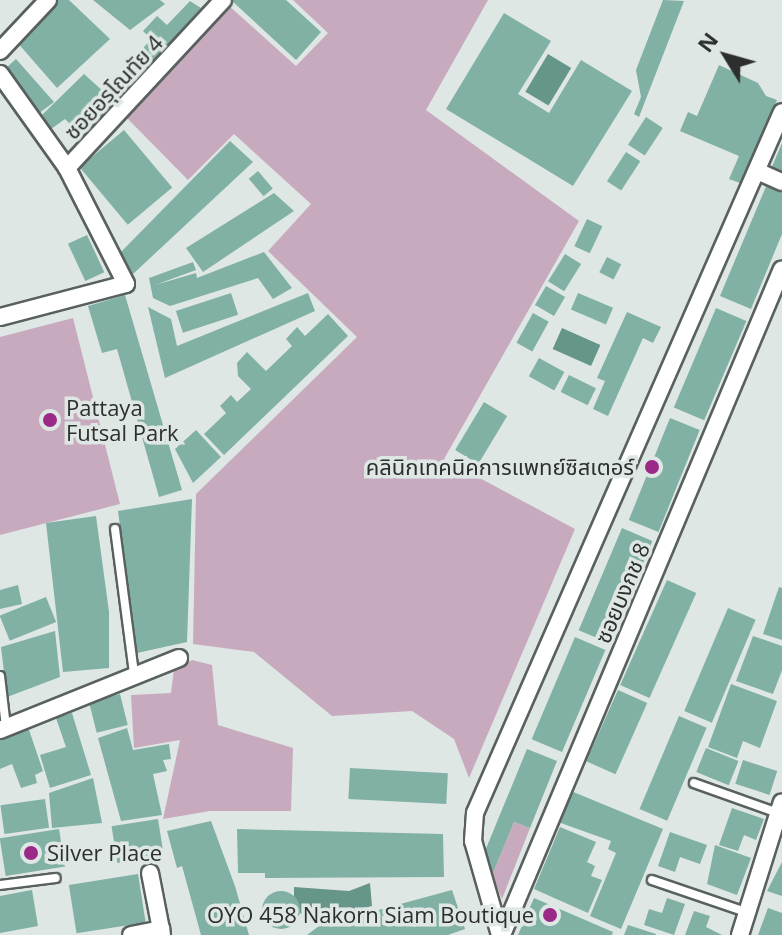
<!DOCTYPE html>
<meta charset="utf-8">
<style>
body{margin:0}
#map{position:relative;width:782px;height:935px;overflow:hidden;background:#dee7e4;font-family:"Open Sans","Noto Sans Thai",sans-serif}
div>[style]{position:absolute}
[style*='--x']{left:calc(var(--x)*1px);top:calc(var(--y)*1px);width:calc(var(--w)*1px);rotate:calc(var(--a)*1deg)}
.green>*{inset:0;background:#c8aabf}
.water>*{inset:0;background:#669589;transform-origin:0 0}
.building>*{inset:0;background:#81b0a4;transform-origin:0 0}
.round{border-radius:50%}
.roads{filter:drop-shadow(2px 0 #59615f) drop-shadow(-2px 0 #59615f) drop-shadow(0 2px #59615f) drop-shadow(0 -2px #59615f)}
.lane>*{height:8px;margin:-4px;padding:0 4px;transform-origin:4px;border-radius:4px;background:#fff}
.street>*{height:16px;margin:-8px;padding:0 8px;transform-origin:8px;border-radius:8px;background:#fff}
.dots>*{width:22px;height:22px;translate:-50% -50%;box-sizing:border-box;border:4px solid #dee7e4;border-radius:50%}
span{translate:-50% -50%;white-space:nowrap;text-align:center;line-height:1.15;-webkit-text-stroke:7px #dee7e4;paint-order:stroke}
.street-label{font-size:22px;color:#2c2f2e}
.poi-label{font-size:22px;color:#2c2f2e}
.left{translate:0 -50%;text-align:left}
.right{translate:-100% -50%;text-align:right}
.north{position:absolute;left:686px;top:16px;width:80px;height:80px;-webkit-text-stroke:6px #dee7e4;paint-order:stroke;rotate:307deg;font-size:22px;font-weight:700;line-height:32px;text-align:center;color:#2c2f2e}
.north::after{content:'';display:block;margin:auto;width:28px;height:36px;background:#2c2f2e;clip-path:polygon(50% 0,100% 100%,50% 72%,0 100%)}
</style>
<div id="map">
<div class="green">
<div style="clip-path:polygon(293px 0,488px 0,426px 110px,579px 221px,444px 459px,575px 529px,469px 778px,454px 739px,412px 711px,332px 716px,254px 652px,193px 644px,196px 494px,357px 337px,268px 251px,311px 204px,234px 134px,188px 180px,126px 117px,228px 5px,296px 66px,328px 33px)"></div>
<div style="clip-path:polygon(73px 318px,120px 504px,0 535px,0 337px)"></div>
<div style="clip-path:polygon(192px 660px,212px 665px,218px 725px,293px 748px,291px 811px,210px 811px,163px 819px,180px 740px,134px 748px,131px 695px,171px 693px,174px 669px)"></div>
<div style="clip-path:polygon(514px 822px,530px 828px,502px 899px,492px 875px)"></div>
</div>
<div class="water">
<div style="left:548px;top:54px;width:27px;height:44px;rotate:31deg"></div>
<div style="left:562px;top:328px;width:42px;height:23px;rotate:24deg"></div>
<div style="clip-path:polygon(370px 883px,372px 906px,315px 921px,300px 913px,294px 896px,294px 887px,349px 891px)"></div>
</div>
<div class="building">
<div style="clip-path:polygon(56px 0,69px 0,110px 39px,57px 88px,16px 41px)"></div>
<div style="clip-path:polygon(93px 0,160px 0,165px 4px,130px 30px)"></div>
<div style="clip-path:polygon(231px 0,286px 0,321px 32px,296px 60px)"></div>
<div style="clip-path:polygon(663px 0,684px 1px,639px 117px,634px 114px,641px 97px,636px 70px)"></div>
<div style="clip-path:polygon(190px 1px,201px 8px,94px 126px,83px 117px,73px 127px,65px 119px,51px 129px,42px 115px,84px 74px,105px 93px,151px 39px,143px 31px,157px 16px,167px 25px)"></div>
<div style="clip-path:polygon(504px 13px,551px 41px,518px 94px,549px 113px,581px 60px,632px 91px,573px 186px,446px 109px)"></div>
<div style="clip-path:polygon(16px 59px,54px 102px,38px 114px,5px 69px)"></div>
<div style="clip-path:polygon(719px 65px,758px 83px,766px 96px,777px 100px,740px 183px,729px 179px,739px 156px,680px 131px,688px 112px,697px 116px)"></div>
<div style="left:646px;top:117px;width:20px;height:33px;rotate:33deg"></div>
<div style="left:124px;top:130px;width:75px;height:58px;rotate:50deg"></div>
<div style="clip-path:polygon(230px 141px,253px 162px,133px 274px,120px 253px)"></div>
<div style="clip-path:polygon(782px 143px,782px 173px,771px 169px)"></div>
<div style="left:626px;top:152px;width:17px;height:35px;rotate:33deg"></div>
<div style="left:258px;top:171px;width:23px;height:12px;rotate:50deg"></div>
<div style="clip-path:polygon(767px 184px,782px 190px,782px 234px,751px 309px,720px 296px)"></div>
<div style="clip-path:polygon(274px 193px,294px 211px,203px 272px,186px 248px)"></div>
<div style="left:587px;top:219px;width:17px;height:30px;rotate:25deg"></div>
<div style="left:87px;top:235px;width:41px;height:21px;rotate:65deg"></div>
<div style="clip-path:polygon(264px 252px,292px 288px,273px 299px,258px 278px,170px 306px,153px 298px,149px 278px,193px 262px,196px 270px,155px 285px,196px 273px,197px 278px)"></div>
<div style="left:565px;top:254px;width:19px;height:32px;rotate:32deg"></div>
<div style="left:607px;top:257px;width:16px;height:17px;rotate:27deg"></div>
<div style="left:546px;top:286px;width:22px;height:22px;rotate:30deg"></div>
<div style="left:231px;top:293px;width:23px;height:58px;rotate:72deg"></div>
<div style="clip-path:polygon(308px 293px,315px 311px,165px 378px,148px 307px,171px 319px,177px 346px)"></div>
<div style="left:578px;top:293px;width:38px;height:18px;rotate:23deg"></div>
<div style="clip-path:polygon(125px 295px,182px 490px,159px 497px,117px 349px,102px 353px,88px 306px)"></div>
<div style="left:716px;top:308px;width:33px;height:108px;rotate:23deg"></div>
<div style="clip-path:polygon(627px 312px,661px 327px,653px 343px,643px 338px,608px 416px,593px 409px,605px 381px,597px 378px)"></div>
<div style="left:533px;top:313px;width:18px;height:34px;rotate:29deg"></div>
<div style="clip-path:polygon(328px 314px,348px 336px,224px 455px,204px 434px,226px 413px,220px 406px,231px 395px,237px 402px,251px 389px,238px 376px,237px 363px,247px 352px,266px 371px,292px 346px,286px 339px,297px 327px,305px 336px)"></div>
<div style="left:539px;top:358px;width:29px;height:21px;rotate:29deg"></div>
<div style="left:569px;top:375px;width:30px;height:19px;rotate:26deg"></div>
<div style="left:484px;top:402px;width:27px;height:56px;rotate:31deg"></div>
<div style="left:670px;top:418px;width:32px;height:110px;rotate:22deg"></div>
<div style="clip-path:polygon(196px 430px,221px 457px,193px 483px,175px 449px)"></div>
<div style="clip-path:polygon(192px 499px,187px 642px,137px 653px,118px 511px)"></div>
<div style="clip-path:polygon(96px 516px,109px 612px,109px 668px,63px 672px,46px 523px)"></div>
<div style="left:622px;top:528px;width:33px;height:111px;rotate:23deg"></div>
<div style="left:667px;top:580px;width:32px;height:115px;rotate:24deg"></div>
<div style="clip-path:polygon(18px 585px,22px 604px,0 609px,0 590px)"></div>
<div style="clip-path:polygon(779px 587px,782px 588px,782px 640px,763px 634px)"></div>
<div style="left:46px;top:597px;width:27px;height:50px;rotate:68deg"></div>
<div style="left:728px;top:608px;width:30px;height:112px;rotate:23deg"></div>
<div style="clip-path:polygon(55px 631px,60px 677px,7px 697px,1px 647px)"></div>
<div style="clip-path:polygon(753px 636px,782px 646px,782px 670px,773px 694px,736px 681px)"></div>
<div style="left:575px;top:637px;width:33px;height:111px;rotate:23deg"></div>
<div style="clip-path:polygon(731px 684px,777px 701px,760px 748px,743px 741px,737px 758px,708px 747px)"></div>
<div style="left:618px;top:690px;width:32px;height:78px;rotate:24deg"></div>
<div style="left:120px;top:694px;width:32px;height:32px;rotate:76deg"></div>
<div style="clip-path:polygon(72px 713px,91px 775px,50px 788px,40px 755px,66px 747px,56px 718px)"></div>
<div style="left:679px;top:716px;width:30px;height:101px;rotate:23deg"></div>
<div style="clip-path:polygon(27px 724px,43px 771px,35px 775px,37px 783px,21px 788px,12px 764px,0 769px,0 736px)"></div>
<div style="clip-path:polygon(127px 728px,133px 750px,169px 744px,171px 759px,163px 760px,167px 771px,153px 774px,162px 815px,121px 821px,98px 738px)"></div>
<div style="left:706px;top:748px;width:35px;height:26px;rotate:22deg"></div>
<div style="clip-path:polygon(527px 749px,557px 761px,530px 828px,514px 822px,492px 875px,485px 851px)"></div>
<div style="left:743px;top:760px;width:36px;height:25px;rotate:18deg"></div>
<div style="left:350px;top:768px;width:98px;height:31px;rotate:3deg"></div>
<div style="clip-path:polygon(93px 778px,102px 823px,52px 828px,49px 793px)"></div>
<div style="clip-path:polygon(571px 791px,663px 829px,621px 929px,590px 916px,616px 853px,608px 849px,611px 841px,558px 822px)"></div>
<div style="left:45px;top:799px;width:29px;height:45px;rotate:82deg"></div>
<div style="clip-path:polygon(732px 808px,764px 819px,756px 840px,744px 835px,738px 851px,719px 845px)"></div>
<div style="left:158px;top:819px;width:37px;height:47px;rotate:81deg"></div>
<div style="clip-path:polygon(211px 821px,235px 886px,249px 935px,201px 935px,182px 866px,177px 868px,167px 831px)"></div>
<div style="clip-path:polygon(560px 827px,596px 842px,587px 862px,595px 866px,591px 876px,602px 880px,588px 913px,534px 889px)"></div>
<div style="left:59px;top:829px;width:38px;height:60px;rotate:81deg"></div>
<div style="clip-path:polygon(237px 829px,443px 834px,444px 877px,265px 878px,265px 873px,238px 873px)"></div>
<div style="clip-path:polygon(670px 832px,707px 845px,700px 864px,680px 857px,675px 872px,658px 866px)"></div>
<div style="clip-path:polygon(715px 845px,751px 858px,737px 895px,707px 884px)"></div>
<div style="clip-path:polygon(782px 862px,782px 896px,767px 891px)"></div>
<div style="left:138px;top:874px;width:49px;height:70px;rotate:81deg"></div>
<div style="clip-path:polygon(32px 890px,38px 926px,0 933px,0 896px)"></div>
<div style="clip-path:polygon(452px 890px,465px 929px,448px 935px,307px 935px,319px 926px)"></div>
<div class="round" style="left:262px;top:891px;width:38px;height:38px"></div>
<div style="clip-path:polygon(534px 898px,613px 932px,612px 935px,518px 935px)"></div>
<div style="clip-path:polygon(667px 898px,685px 904px,674px 935px,644px 925px,649px 909px,662px 913px)"></div>
<div style="clip-path:polygon(768px 908px,782px 913px,782px 935px,758px 935px)"></div>
<div style="clip-path:polygon(694px 911px,710px 916px,706px 927px,722px 935px,685px 935px)"></div>
<div style="clip-path:polygon(628px 925px,656px 934px,656px 935px,624px 935px)"></div>
</div>
<div class="roads">
<div class="lane">
<div style="--x:115;--y:529;--w:146;--a:82.5"></div>
<div style="--x:0;--y:676;--w:51;--a:83.3"></div>
<div style="--x:694;--y:783;--w:89;--a:19.7"></div>
<div style="--x:652;--y:880;--w:99;--a:18.8"></div>
<div style="--x:0;--y:885;--w:56;--a:-7.1"></div>
</div>
<div class="street">
<div style="--x:0;--y:51;--w:70;--a:-46.7"></div>
<div style="--x:0;--y:74;--w:115;--a:54.5"></div>
<div style="--x:67;--y:168;--w:130;--a:63"></div>
<div style="--x:126;--y:284;--w:130;--a:165.3"></div>
<div style="--x:67;--y:168;--w:229;--a:-47.1"></div>
<div style="--x:757;--y:171;--w:27;--a:24"></div>
<div style="--x:0;--y:730;--w:193;--a:-21.9"></div>
<div style="--x:150;--y:873;--w:63;--a:79"></div>
<div style="--x:131;--y:935;--w:31;--a:-11"></div>
<div style="--x:500;--y:935;--w:98;--a:-106"></div>
<div style="--x:473;--y:841;--w:28;--a:-86"></div>
<div style="--x:475;--y:813;--w:765;--a:-66.35"></div>
<div style="--x:502;--y:935;--w:722;--a:-67.2"></div>
<div style="--x:740;--y:935;--w:139;--a:-72.5"></div>
</div>
</div>
<div class="dots">
<div style="left:50px;top:420px;background:#9b2987"></div>
<div style="left:652px;top:467px;background:#9b2987"></div>
<div style="left:31px;top:853px;background:#9b2987"></div>
<div style="left:550px;top:915px;background:#9b2987"></div>
</div>
<div class="street-label">
<span style="left:113px;top:87px;rotate:-47deg">ซอยอรุโณทัย 4</span>
<span style="left:622px;top:593px;rotate:-67deg">ซอยบงกช 8</span>
</div>
<div class="poi-label">
<span class="left" style="left:66px;top:420px">Pattaya<br>Futsal Park</span>
<span class="right" style="left:634px;top:467px">คลินิกเทคนิคการแพทย์ซิสเตอร์</span>
<span class="left" style="left:47px;top:853px">Silver Place</span>
<span class="right" style="left:534px;top:915px">OYO 458 Nakorn Siam Boutique</span>
</div>
<div class="north">N</div>
</div>
